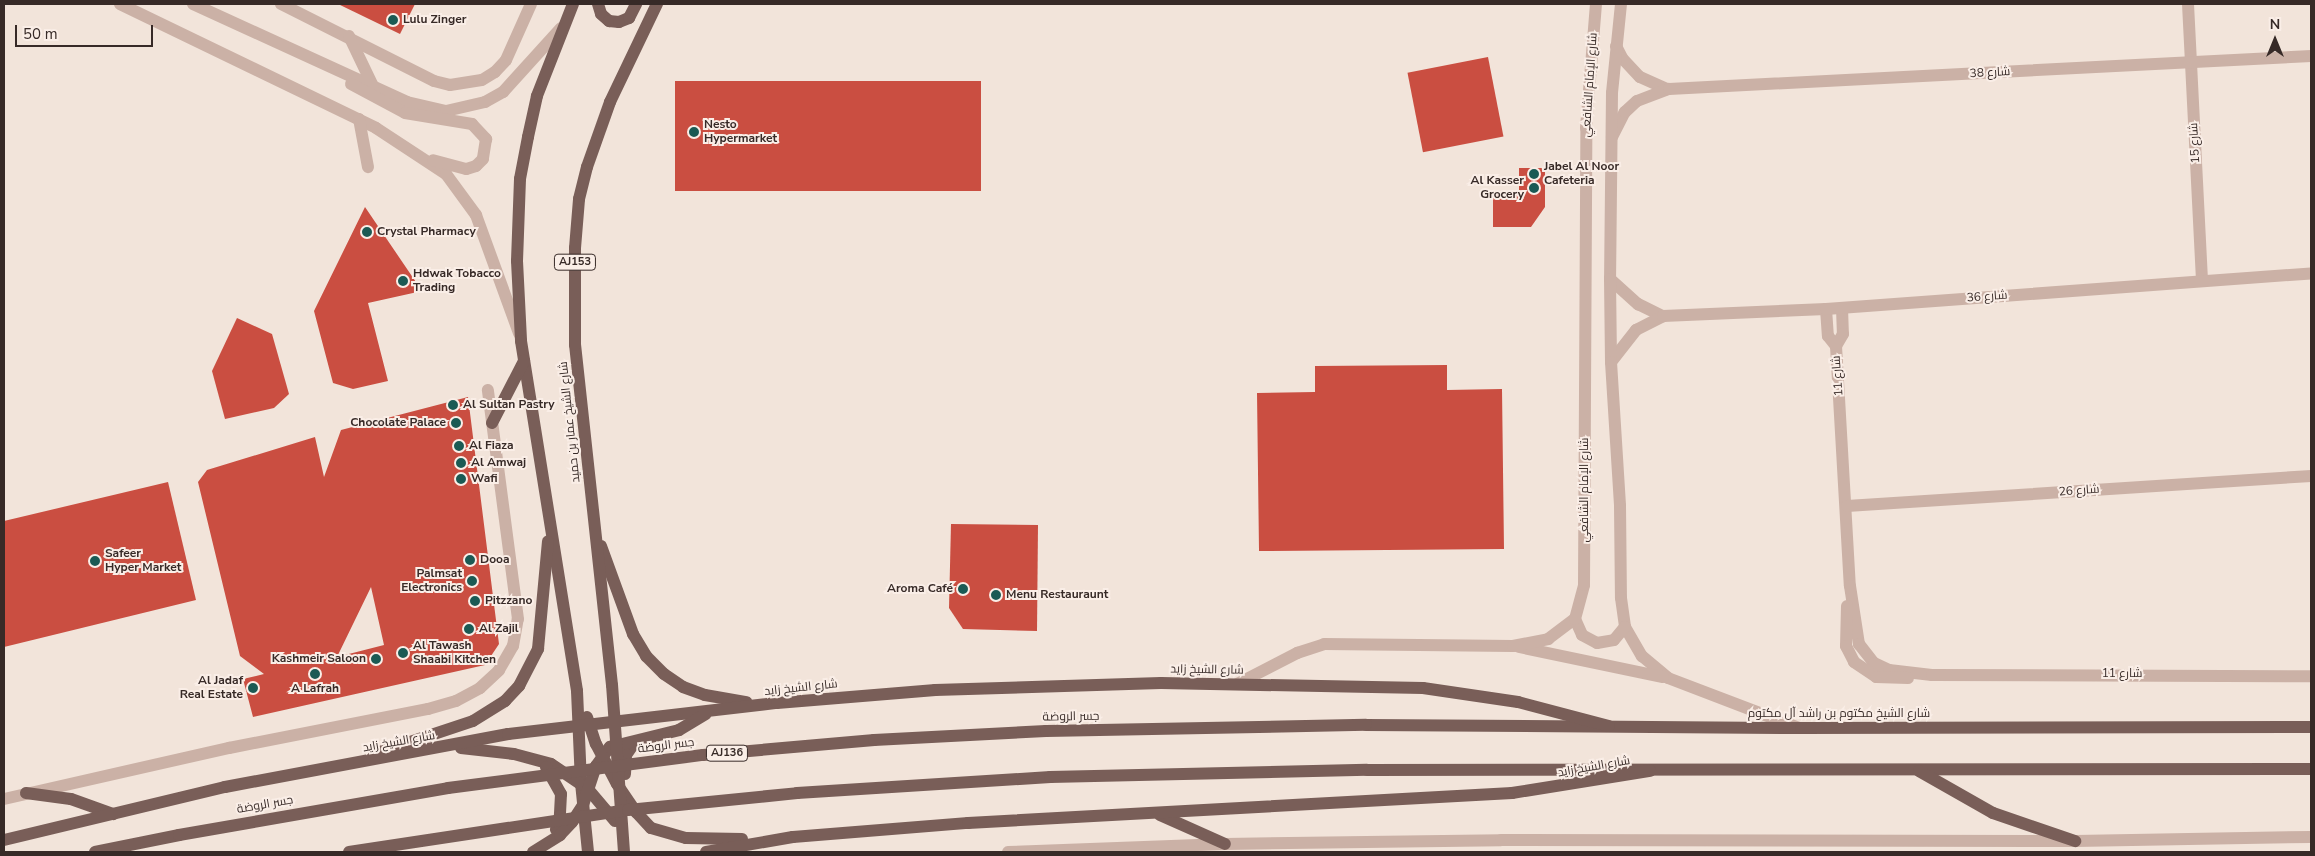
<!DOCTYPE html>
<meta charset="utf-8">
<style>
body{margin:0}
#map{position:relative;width:2315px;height:856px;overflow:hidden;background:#f2e4da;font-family:"Nunito Sans",Cairo,sans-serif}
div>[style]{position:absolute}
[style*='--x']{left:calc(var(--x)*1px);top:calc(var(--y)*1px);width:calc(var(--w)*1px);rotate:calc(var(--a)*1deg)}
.building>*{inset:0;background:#ca4e41;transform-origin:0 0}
.minor>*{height:12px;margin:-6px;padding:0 6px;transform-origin:6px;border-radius:6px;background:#cbb1a6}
.tertiary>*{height:12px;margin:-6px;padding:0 6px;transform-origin:6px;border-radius:6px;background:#cbb1a6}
.primary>*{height:12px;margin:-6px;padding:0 6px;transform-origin:6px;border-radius:6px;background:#795e58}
.primary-bridge>*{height:12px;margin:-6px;padding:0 6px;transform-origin:6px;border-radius:6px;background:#795e58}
.dots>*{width:14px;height:14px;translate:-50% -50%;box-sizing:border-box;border:2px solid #faeee7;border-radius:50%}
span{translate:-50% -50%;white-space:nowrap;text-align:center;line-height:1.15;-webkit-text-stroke:4px #faeee7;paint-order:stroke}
.shield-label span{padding:1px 4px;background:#faeee7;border:1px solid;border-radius:4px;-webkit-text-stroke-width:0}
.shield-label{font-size:11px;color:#372a27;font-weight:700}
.poi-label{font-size:12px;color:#372a27;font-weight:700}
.left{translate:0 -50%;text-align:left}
.right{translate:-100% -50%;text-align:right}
.street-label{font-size:12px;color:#372a27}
.frame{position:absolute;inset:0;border:5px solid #372a27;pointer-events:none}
.north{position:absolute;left:2250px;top:15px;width:50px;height:50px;-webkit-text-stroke:4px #faeee7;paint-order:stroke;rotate:0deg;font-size:14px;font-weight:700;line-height:20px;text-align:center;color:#372a27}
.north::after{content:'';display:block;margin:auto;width:18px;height:22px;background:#372a27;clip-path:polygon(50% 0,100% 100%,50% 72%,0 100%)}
.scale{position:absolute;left:15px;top:25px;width:138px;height:22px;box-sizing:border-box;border:2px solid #372a27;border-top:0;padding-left:6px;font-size:15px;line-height:18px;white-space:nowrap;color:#372a27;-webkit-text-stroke:4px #faeee7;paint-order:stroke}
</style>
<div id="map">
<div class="building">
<div style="clip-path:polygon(338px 4px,415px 4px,400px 34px)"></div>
<div style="left:1488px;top:57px;width:81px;height:82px;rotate:79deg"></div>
<div style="left:981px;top:81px;width:110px;height:306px;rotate:90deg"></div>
<div style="clip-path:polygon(1519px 168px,1545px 168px,1545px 207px,1531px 227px,1493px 227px,1493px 194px,1519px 194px)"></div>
<div style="clip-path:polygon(365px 207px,422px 291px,368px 303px,388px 381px,353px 389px,333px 383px,314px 311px)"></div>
<div style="clip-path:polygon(237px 318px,272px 334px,289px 394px,274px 408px,225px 419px,212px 371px)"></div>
<div style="clip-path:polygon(1447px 365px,1447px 390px,1502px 389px,1504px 549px,1259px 551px,1257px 393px,1315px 392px,1315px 366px)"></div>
<div style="clip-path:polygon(evenodd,468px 397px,499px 644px,485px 665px,253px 717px,243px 679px,264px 674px,240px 656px,198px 482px,207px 470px,315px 437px,324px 477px,341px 430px,468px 397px,371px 587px,384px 645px,337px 657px,371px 587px)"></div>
<div style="clip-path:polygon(168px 482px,196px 600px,4px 647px,4px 521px)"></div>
<div style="clip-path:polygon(951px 524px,1038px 525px,1037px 631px,963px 629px,949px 608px)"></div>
</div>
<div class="minor">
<div style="--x:281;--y:4;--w:171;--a:26.7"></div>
<div style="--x:434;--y:81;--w:16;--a:14"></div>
<div style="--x:450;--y:85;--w:32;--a:-9"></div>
<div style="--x:482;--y:80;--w:15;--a:-32"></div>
<div style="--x:495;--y:72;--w:16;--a:-47"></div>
<div style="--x:506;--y:60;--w:61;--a:-65.9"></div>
<div style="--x:2188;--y:4;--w:277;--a:87.1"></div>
<div style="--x:1616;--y:46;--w:13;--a:63"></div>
<div style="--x:1622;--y:58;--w:26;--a:47"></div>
<div style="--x:1640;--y:77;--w:30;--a:24"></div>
<div style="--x:1612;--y:137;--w:28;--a:-63"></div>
<div style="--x:1625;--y:112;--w:16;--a:-43"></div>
<div style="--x:1637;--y:101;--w:34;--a:-21"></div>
<div style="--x:1669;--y:89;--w:643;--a:-2.94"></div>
<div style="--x:1610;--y:279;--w:38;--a:42"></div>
<div style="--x:1638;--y:304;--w:28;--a:26"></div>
<div style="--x:1842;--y:308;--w:26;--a:88"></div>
<div style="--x:1843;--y:334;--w:14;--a:120"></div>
<div style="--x:1836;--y:346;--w:240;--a:86.7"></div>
<div style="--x:1850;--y:586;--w:59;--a:81.2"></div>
<div style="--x:1859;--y:644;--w:24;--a:52"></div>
<div style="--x:1874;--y:663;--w:17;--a:25"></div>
<div style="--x:1889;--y:670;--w:43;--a:6.6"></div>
<div style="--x:1932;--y:675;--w:379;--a:0.2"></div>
<div style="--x:1826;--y:309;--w:27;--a:86"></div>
<div style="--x:1828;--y:336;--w:13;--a:51"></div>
<div style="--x:1611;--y:362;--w:41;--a:-52"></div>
<div style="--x:1636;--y:330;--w:30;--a:-27"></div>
<div style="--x:1663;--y:316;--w:163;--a:-2.5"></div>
<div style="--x:1826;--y:309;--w:486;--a:-4.2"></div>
<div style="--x:1847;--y:506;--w:465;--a:-3.7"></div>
<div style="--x:1847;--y:606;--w:40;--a:91.4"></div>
<div style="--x:1846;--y:646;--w:18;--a:63"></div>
<div style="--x:1854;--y:662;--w:27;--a:34"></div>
<div style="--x:1876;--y:677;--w:32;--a:2"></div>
<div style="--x:4;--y:799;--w:231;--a:-12.8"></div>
<div style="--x:229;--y:748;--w:203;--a:-11.1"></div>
<div style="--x:428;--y:709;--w:29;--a:-16"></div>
<div style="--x:456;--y:701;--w:27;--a:-28"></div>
<div style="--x:480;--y:688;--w:26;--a:-43"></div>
<div style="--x:499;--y:670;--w:28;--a:-60"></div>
<div style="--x:513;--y:646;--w:27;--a:-80"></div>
<div style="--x:518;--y:619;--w:231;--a:-97.5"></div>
</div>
<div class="tertiary">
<div style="--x:120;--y:4;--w:284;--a:25.8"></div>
<div style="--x:376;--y:128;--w:84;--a:33.3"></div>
<div style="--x:446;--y:174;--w:51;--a:53.8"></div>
<div style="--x:476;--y:215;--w:126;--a:70"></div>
<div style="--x:193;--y:4;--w:235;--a:24.6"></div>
<div style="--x:407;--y:102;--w:40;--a:13"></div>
<div style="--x:446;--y:111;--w:40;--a:-13"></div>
<div style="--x:485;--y:102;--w:21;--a:-29"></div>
<div style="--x:503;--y:92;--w:86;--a:-47.8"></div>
<div style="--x:1621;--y:4;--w:89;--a:95.8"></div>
<div style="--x:1612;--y:93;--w:186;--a:90.6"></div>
<div style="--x:1610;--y:279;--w:83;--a:89.3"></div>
<div style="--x:1611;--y:362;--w:144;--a:86.4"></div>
<div style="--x:1620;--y:506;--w:92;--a:89.4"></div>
<div style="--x:1621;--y:598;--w:29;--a:82"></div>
<div style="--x:1625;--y:627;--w:34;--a:60"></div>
<div style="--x:1642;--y:656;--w:34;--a:40"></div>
<div style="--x:1668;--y:678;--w:140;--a:20.9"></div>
<div style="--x:349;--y:36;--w:55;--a:64.4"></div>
<div style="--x:351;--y:84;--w:61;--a:28.2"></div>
<div style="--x:405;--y:113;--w:68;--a:9.3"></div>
<div style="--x:472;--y:124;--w:21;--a:47"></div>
<div style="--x:486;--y:139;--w:20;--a:99"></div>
<div style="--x:483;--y:159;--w:10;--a:135"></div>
<div style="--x:476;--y:166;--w:10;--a:163"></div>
<div style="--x:466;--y:169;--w:34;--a:-165"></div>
<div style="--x:359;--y:119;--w:49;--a:79.4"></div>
<div style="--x:1575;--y:619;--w:17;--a:66"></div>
<div style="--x:1582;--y:635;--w:17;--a:28"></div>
<div style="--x:1597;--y:643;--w:17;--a:-10"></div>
<div style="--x:1614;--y:640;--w:17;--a:-50"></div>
<div style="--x:1519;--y:647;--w:147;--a:11.8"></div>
<div style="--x:1237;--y:684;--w:68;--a:-27.3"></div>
<div style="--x:1297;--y:653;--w:28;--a:-18"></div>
<div style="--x:1324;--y:644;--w:189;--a:0.6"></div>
<div style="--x:1513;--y:646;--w:36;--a:-11"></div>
<div style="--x:1548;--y:639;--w:34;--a:-37"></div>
<div style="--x:1575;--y:619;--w:35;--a:-75"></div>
<div style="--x:1584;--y:585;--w:457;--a:-89.7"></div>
<div style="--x:1586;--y:128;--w:124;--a:-85.4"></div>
<div style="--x:1008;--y:852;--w:217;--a:-2.1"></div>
<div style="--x:1225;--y:844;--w:276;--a:-0.8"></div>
<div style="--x:1501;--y:840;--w:574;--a:0.1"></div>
<div style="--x:2075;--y:841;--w:236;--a:-1"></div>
</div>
<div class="primary">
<div style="--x:573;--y:4;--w:99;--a:111.4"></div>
<div style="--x:537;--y:96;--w:42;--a:102.4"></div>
<div style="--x:528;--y:137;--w:43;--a:100.8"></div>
<div style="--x:520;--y:179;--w:82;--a:92.1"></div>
<div style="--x:517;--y:261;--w:80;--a:87.1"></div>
<div style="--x:521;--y:341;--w:354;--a:80.9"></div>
<div style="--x:577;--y:691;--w:92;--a:87.5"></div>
<div style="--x:581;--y:783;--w:69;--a:84.2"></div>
<div style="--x:598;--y:4;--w:10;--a:73"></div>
<div style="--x:601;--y:14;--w:11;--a:41"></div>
<div style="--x:609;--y:21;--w:10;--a:6"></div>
<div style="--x:619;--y:22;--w:11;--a:-22"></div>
<div style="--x:629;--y:18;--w:16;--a:-63"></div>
<div style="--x:492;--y:423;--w:70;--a:-62.7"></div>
<div style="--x:601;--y:546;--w:94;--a:70"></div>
<div style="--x:633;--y:634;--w:26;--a:59"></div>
<div style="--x:646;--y:656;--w:25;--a:45"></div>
<div style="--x:664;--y:674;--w:23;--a:34"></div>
<div style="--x:683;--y:687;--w:23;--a:20"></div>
<div style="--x:705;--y:695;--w:42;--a:9.7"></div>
<div style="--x:587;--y:717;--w:28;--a:72"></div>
<div style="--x:596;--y:744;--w:45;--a:62.3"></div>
<div style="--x:617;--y:784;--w:34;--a:56"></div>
<div style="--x:636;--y:812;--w:22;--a:47"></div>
<div style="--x:651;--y:828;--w:36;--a:16"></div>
<div style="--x:686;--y:838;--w:56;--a:1"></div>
<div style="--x:1366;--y:725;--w:435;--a:0.4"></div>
<div style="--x:1801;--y:728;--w:510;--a:-0.11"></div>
<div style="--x:461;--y:748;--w:53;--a:6.5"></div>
<div style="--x:514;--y:754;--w:38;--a:15"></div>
<div style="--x:551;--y:764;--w:45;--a:34"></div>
<div style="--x:588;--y:789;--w:42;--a:49.8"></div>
<div style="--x:374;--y:754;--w:104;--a:-18.4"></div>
<div style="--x:473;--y:721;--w:38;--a:-32"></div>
<div style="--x:505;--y:701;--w:21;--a:-47"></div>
<div style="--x:519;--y:686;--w:42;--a:-62.8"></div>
<div style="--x:538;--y:649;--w:108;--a:-84.7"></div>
<div style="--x:546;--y:767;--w:31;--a:61"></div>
<div style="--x:561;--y:794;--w:22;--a:93"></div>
<div style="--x:560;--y:816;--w:14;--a:107"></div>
<div style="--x:1367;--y:770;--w:944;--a:-0.06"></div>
<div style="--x:1919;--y:771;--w:85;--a:29.6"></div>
<div style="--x:1993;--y:813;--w:87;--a:18.9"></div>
<div style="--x:625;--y:774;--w:19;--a:-87"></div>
<div style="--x:626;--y:755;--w:12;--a:-55"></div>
<div style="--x:633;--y:745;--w:10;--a:-29"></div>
<div style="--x:26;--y:793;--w:45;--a:7.6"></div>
<div style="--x:71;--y:799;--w:45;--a:19.7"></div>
<div style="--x:1160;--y:815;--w:71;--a:24"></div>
<div style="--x:4;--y:840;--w:227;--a:-13.5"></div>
<div style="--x:225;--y:787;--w:288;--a:-10.6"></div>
<div style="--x:508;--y:734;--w:271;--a:-6.6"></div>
<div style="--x:777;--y:703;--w:159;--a:-4.7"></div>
<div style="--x:935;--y:690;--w:226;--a:-1.8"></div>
<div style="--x:1161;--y:683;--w:262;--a:1.1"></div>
<div style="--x:1423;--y:688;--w:96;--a:8.4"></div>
<div style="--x:1518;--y:702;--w:94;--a:14.8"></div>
<div style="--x:533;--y:852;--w:32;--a:-32"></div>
<div style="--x:560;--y:835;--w:18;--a:-47"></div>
<div style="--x:572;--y:822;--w:20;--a:-57"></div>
<div style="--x:583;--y:805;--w:41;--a:-71.6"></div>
<div style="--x:596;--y:766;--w:24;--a:-54"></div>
<div style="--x:610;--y:747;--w:71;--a:-13.8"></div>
<div style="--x:679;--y:730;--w:31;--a:-31"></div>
<div style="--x:624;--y:852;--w:167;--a:-94.1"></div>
<div style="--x:612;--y:685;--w:342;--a:-96.2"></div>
<div style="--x:575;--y:345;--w:97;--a:-90"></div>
<div style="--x:575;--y:248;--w:49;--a:-85.3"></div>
<div style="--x:579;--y:199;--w:33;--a:-76"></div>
<div style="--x:587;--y:167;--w:69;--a:-70.5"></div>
<div style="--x:610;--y:102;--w:109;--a:-64.4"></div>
<div style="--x:706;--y:852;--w:88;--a:-9.8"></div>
<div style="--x:793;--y:837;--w:176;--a:-4.6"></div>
<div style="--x:968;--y:823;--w:545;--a:-3.16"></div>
<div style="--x:1512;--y:793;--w:140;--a:-9.1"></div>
</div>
<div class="primary-bridge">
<div style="--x:95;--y:852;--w:86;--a:-11.4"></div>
<div style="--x:179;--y:835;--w:273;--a:-9.9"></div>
<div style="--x:448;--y:788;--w:257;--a:-7.4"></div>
<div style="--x:703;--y:755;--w:172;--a:-5"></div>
<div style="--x:874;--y:740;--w:172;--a:-3"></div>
<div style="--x:1046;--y:731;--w:320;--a:-1.1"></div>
<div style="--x:349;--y:852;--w:282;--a:-8.6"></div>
<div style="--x:628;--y:810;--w:170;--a:-5.7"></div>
<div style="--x:797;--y:793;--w:254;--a:-3.6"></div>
<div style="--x:1050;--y:777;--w:317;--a:-1.3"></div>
</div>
<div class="dots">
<div style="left:393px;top:20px;background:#1b5a54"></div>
<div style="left:694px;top:132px;background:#1b5a54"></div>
<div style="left:1534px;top:174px;background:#1b5a54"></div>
<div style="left:1534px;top:188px;background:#1b5a54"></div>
<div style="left:367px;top:232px;background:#1b5a54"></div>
<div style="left:403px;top:281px;background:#1b5a54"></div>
<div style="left:453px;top:405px;background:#1b5a54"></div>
<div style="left:456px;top:423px;background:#1b5a54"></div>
<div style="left:459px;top:446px;background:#1b5a54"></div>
<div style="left:461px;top:463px;background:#1b5a54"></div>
<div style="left:461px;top:479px;background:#1b5a54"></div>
<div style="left:470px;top:560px;background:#1b5a54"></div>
<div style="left:95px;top:561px;background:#1b5a54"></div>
<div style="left:472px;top:581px;background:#1b5a54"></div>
<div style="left:963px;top:589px;background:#1b5a54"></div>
<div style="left:996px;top:595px;background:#1b5a54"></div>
<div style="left:475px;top:601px;background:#1b5a54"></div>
<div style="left:469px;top:629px;background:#1b5a54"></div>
<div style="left:403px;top:653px;background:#1b5a54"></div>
<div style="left:376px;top:659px;background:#1b5a54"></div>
<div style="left:315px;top:674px;background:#1b5a54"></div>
<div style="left:253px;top:688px;background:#1b5a54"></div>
</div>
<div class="shield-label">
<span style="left:575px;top:262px">AJ153</span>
<span style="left:727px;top:753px">AJ136</span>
</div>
<div class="poi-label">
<span class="left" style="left:403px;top:20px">Lulu Zinger</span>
<span class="left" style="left:704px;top:132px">Nesto<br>Hypermarket</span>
<span class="left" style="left:1544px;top:174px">Jabel Al Noor<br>Cafeteria</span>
<span class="right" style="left:1524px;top:188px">Al Kasser<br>Grocery</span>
<span class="left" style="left:377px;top:232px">Crystal Pharmacy</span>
<span class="left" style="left:413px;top:281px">Hdwak Tobacco<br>Trading</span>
<span class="left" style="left:463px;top:405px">Al Sultan Pastry</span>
<span class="right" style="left:446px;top:423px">Chocolate Palace</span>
<span class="left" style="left:469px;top:446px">Al Fiaza</span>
<span class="left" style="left:471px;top:463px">Al Amwaj</span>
<span class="left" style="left:471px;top:479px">Wafi</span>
<span class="left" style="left:105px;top:561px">Safeer<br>Hyper Market</span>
<span class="left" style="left:480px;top:560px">Dooa</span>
<span class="right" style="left:462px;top:581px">Palmsat<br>Electronics</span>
<span class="right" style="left:953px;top:589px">Aroma Café</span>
<span class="left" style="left:1006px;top:595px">Menu Restauraunt</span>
<span class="left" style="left:485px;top:601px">Pitzzano</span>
<span class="left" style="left:479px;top:629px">Al Zajil</span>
<span class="left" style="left:413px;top:653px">Al Tawash<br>Shaabi Kitchen</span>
<span class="right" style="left:366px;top:659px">Kashmeir Saloon</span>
<span class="right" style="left:243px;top:688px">Al Jadaf<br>Real Estate</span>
<span style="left:315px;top:689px">A Lafrah</span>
</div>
<div class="street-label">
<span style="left:1990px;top:73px;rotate:-3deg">شارع 38</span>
<span style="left:1590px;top:85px;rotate:-86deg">شارع الإمام الشافعي</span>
<span style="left:2195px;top:143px;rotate:-93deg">شارع 15</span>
<span style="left:1987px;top:297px;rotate:-4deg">شارع 36</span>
<span style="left:1838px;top:376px;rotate:-94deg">شارع 11</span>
<span style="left:570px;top:422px;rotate:-96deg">شارع الشيخ عمار بن حميد</span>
<span style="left:1585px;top:490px;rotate:-90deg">شارع الإمام الشافعي</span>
<span style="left:2079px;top:491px;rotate:-4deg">شارع 26</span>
<span style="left:1207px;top:670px;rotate:1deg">شارع الشيخ زايد</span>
<span style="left:2122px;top:674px">شارع 11</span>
<span style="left:801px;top:688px;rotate:-6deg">شارع الشيخ زايد</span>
<span style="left:1839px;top:714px">شارع الشيخ مكتوم بن راشد آل مكتوم</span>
<span style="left:1071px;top:717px;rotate:-1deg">جسر الروضة</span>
<span style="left:399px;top:742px;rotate:-10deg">شارع الشيخ زايد</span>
<span style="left:666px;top:746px;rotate:-7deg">جسر الروضة</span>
<span style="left:1594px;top:767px;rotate:-10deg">شارع الشيخ زايد</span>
<span style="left:265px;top:805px;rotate:-10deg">جسر الروضة</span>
</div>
<div class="frame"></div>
<div class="north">N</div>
<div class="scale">50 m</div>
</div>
